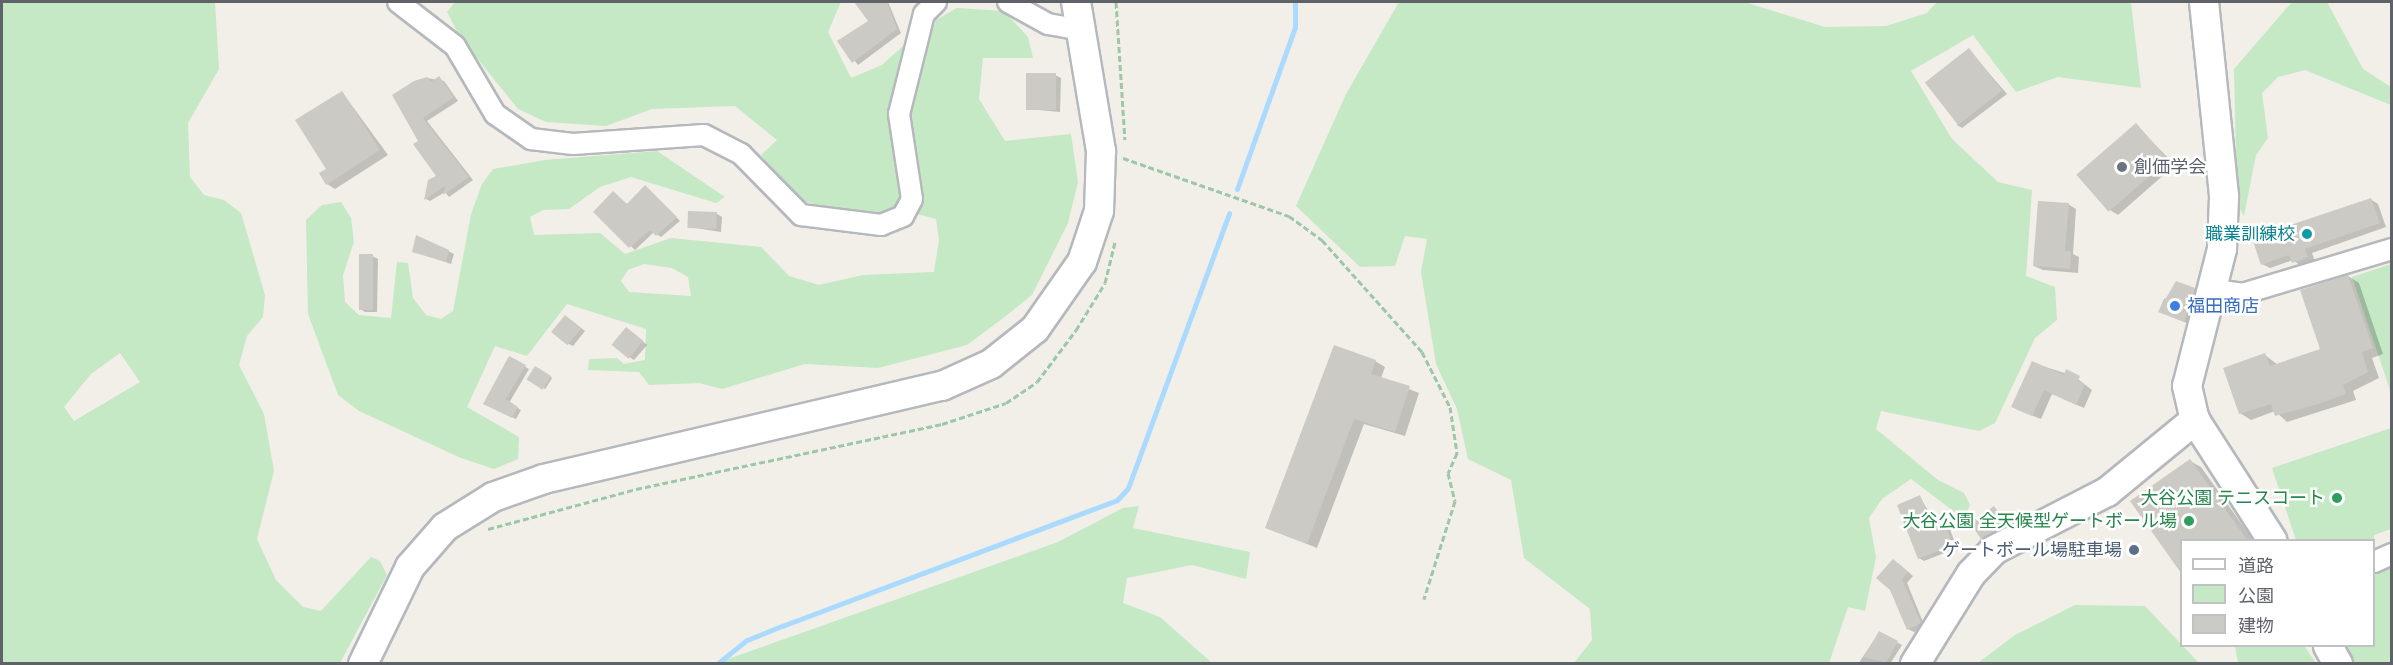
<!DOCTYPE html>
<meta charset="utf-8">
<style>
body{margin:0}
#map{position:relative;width:2393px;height:665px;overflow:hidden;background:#f1efe8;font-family:"Nunito Sans","Noto Sans JP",sans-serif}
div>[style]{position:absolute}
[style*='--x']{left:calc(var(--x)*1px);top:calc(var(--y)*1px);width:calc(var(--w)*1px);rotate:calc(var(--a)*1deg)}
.green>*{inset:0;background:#c5e8c5}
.shadow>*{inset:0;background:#0003;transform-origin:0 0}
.stream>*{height:5px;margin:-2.5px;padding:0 2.5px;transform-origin:2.5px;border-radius:2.5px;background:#aadaff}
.building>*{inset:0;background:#cccac5;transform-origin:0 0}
.path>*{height:3px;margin-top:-1.5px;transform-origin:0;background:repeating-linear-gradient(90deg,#9cc7a9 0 6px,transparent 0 9px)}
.roads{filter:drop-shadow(2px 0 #b5b8bc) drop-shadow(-2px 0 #b5b8bc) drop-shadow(0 2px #b5b8bc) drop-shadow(0 -2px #b5b8bc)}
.street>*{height:20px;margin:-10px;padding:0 10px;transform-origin:10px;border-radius:10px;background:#fff}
.secondary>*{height:28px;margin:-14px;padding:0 14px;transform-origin:14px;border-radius:14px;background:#fff}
.dots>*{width:16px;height:16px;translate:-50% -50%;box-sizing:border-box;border:3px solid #fff;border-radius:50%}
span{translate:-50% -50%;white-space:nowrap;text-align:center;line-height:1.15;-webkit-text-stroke:5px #fff;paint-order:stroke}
.worship-label{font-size:18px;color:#5b616d}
.left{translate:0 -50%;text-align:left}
.culture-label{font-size:18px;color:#0d838f}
.right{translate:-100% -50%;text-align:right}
.shop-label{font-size:18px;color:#366cbe}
.leisure-label{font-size:18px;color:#27864d}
.service-label{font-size:18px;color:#4e5e75}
.frame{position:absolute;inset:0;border:3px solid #5f6368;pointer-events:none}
.legend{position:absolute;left:2180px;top:539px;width:195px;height:108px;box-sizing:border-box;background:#fff;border:2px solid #bfc1c3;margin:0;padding:8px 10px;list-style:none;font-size:18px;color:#5f6368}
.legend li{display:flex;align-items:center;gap:12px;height:30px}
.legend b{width:30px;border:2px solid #bfc1c3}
</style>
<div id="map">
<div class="green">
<div style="clip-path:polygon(evenodd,2px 2px,215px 2px,219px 69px,188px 123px,190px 177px,204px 195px,224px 200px,241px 213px,265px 295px,263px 317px,247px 336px,239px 365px,264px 414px,274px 471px,257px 539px,276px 580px,303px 607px,321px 611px,371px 557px,380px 561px,387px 575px,340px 663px,2px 663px,2px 2px,120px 353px,140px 382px,74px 421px,64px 407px,91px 374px,120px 353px)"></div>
<div style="clip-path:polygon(evenodd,455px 2px,841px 2px,828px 32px,851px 78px,882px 65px,903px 46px,926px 51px,936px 20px,957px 8px,1004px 11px,1028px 37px,1033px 58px,983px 58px,979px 99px,1005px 141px,1071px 134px,1078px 182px,1068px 223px,1032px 295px,1002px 319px,967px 345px,878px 368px,805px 364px,722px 389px,699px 383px,649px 385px,639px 372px,588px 370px,589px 359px,617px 358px,624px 364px,645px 360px,646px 329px,567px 304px,527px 356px,495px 346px,467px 407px,519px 437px,518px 459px,494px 469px,461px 458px,359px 411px,338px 395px,308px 314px,306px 220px,322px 205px,341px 202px,351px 218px,354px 242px,343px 275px,345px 302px,359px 315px,391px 318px,397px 262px,408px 263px,413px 298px,426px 315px,441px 319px,453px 311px,471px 214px,482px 184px,493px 169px,545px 160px,657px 151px,725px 197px,716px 203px,631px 177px,600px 187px,569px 209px,543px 210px,530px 217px,534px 235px,600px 233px,625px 254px,671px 238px,761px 247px,789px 276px,819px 285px,863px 275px,934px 272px,939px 240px,936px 219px,925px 216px,899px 210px,884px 217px,841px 214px,793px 197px,761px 155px,777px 140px,735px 106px,652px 109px,606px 126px,546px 122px,518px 109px,460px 37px,447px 12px,455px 2px,644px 264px,672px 268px,688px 277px,691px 296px,629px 292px,621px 281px,628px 270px,644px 264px)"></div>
<div style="clip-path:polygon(1399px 2px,1744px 2px,1825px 27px,1886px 26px,1927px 13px,1937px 2px,2131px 2px,2141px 88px,2058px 77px,2016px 92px,1973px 35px,1911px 71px,1952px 139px,1998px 182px,2032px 190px,2026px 276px,2055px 287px,2057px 320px,2035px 338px,1995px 423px,1979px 431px,1881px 411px,1876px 429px,1938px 480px,1964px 493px,1970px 505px,1964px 519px,1911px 479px,1882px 499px,1869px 518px,1876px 557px,1865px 611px,1848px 607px,1829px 663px,1574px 663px,1592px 640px,1590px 609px,1524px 558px,1511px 480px,1468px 459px,1457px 409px,1436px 364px,1421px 272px,1427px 239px,1405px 236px,1395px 266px,1360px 267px,1296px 206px,1346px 94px)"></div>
<div style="clip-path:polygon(2292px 2px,2327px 2px,2363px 69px,2391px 87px,2391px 105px,2305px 70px,2278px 77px,2262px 93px,2268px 138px,2256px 155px,2244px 216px,2237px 204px,2234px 69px)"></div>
<div style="clip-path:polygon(2391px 264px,2392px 264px,2391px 393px,2352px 277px)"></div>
<div style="clip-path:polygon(2391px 428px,2391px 529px,2374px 535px,2374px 546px,2374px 540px,2296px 540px,2272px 468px)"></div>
<div style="clip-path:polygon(1139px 506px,1133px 528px,1250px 552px,1246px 579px,1192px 565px,1127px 578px,1123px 603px,1160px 617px,1212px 663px,717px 663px,1058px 542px,1123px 508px)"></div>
<div style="clip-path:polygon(2391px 564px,2391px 663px,2351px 663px,2340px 646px,2374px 646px,2374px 571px)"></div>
<div style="clip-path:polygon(2075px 605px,2145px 606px,2199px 663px,1978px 663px,2015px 635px)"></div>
<div style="clip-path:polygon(2235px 646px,2304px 646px,2316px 663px,2238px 663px)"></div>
</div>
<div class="shadow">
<div style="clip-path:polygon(888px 2px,901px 33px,858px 65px,839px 41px,870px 21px,857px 3px)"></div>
<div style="clip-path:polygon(1969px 50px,2007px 94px,1962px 128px,1957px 125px)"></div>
<div style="clip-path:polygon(1055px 75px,1061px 78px,1060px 112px,1027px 109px)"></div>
<div style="clip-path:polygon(427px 78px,444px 81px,458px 101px,427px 121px,473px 180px,449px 197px,445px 192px,430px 201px,426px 199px,438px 176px,420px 142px)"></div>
<div style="clip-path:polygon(342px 92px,388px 155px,335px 189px,327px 184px)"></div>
<div style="clip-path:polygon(2136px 125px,2175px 165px,2118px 215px,2110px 210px)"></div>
<div style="clip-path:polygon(649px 190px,680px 221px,661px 237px,654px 232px,635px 250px,595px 212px,613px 193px,628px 205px)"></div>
<div style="clip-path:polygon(2370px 199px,2378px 204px,2386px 227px,2312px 253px,2315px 261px,2301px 266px,2293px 260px,2270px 268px,2262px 264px)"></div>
<div style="clip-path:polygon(2068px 204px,2076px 209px,2073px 254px,2079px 257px,2078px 273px,2043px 270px,2034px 266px)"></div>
<div style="clip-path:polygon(717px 214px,722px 217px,721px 232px,689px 227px)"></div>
<div style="clip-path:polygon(413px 251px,448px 251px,454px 254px,451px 264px)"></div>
<div style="clip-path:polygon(372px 256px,378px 259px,377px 312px,365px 312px,360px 309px)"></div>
<div style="clip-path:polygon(2348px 276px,2359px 283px,2383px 354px,2372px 358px,2379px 378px,2353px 391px,2356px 400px,2287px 422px,2275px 411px,2251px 420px,2240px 413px,2265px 355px,2278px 365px,2322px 350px)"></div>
<div style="clip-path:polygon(2194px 289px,2200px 292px,2189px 324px,2159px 311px,2164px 299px)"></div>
<div style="clip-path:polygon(571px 320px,585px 331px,573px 346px,567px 343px)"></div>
<div style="clip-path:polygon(632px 332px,647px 345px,634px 360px,629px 357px)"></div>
<div style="clip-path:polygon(510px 358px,529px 369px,509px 403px,521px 410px,516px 419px,485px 404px)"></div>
<div style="clip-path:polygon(1375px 361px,1385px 367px,1381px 378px,1419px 393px,1405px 436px,1364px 424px,1317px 548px,1267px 528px)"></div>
<div style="clip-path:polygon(2033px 363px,2074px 376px,2092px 390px,2084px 408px,2052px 394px,2041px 419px,2021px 411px)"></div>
<div style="left:536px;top:368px;width:19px;height:13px;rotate:32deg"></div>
<div style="clip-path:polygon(2190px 461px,2201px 467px,2253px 540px,2182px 540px,2182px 570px,2132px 501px)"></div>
<div style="clip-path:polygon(1920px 497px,1933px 519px,1946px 519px,1957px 548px,1924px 561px,1919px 558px)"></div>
<div style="clip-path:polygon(1994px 508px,2011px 528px,1988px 541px,1983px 538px)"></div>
<div style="clip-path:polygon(1898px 563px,1913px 576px,1907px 583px,1925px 627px,1914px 632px,1908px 629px)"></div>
<div style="clip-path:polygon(1879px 633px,1902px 645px,1890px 664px,1858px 664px)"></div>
</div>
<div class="stream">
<div style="--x:1237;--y:189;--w:172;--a:-70.3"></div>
<div style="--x:1295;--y:27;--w:25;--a:-90"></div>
<div style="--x:717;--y:664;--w:38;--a:-39"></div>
<div style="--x:747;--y:640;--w:38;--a:-22"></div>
<div style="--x:782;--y:626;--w:358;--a:-20.6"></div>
<div style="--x:1117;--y:500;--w:16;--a:-47"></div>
<div style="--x:1128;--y:488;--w:293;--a:-69.8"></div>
</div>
<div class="building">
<div style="clip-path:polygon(854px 2px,887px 2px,897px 29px,852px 63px,837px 41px,868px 21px)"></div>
<div style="left:1969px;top:48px;width:54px;height:56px;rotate:52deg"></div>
<div style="left:1026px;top:73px;width:30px;height:37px"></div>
<div style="clip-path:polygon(439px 76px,454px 97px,423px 118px,469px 177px,443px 195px,445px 186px,424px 200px,428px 180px,436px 176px,413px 144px,418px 141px,392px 95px,414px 81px,427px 77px,431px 82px)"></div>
<div style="clip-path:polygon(342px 91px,380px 150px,326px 185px,319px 173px,326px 169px,295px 120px)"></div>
<div style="left:2136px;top:123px;width:49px;height:79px;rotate:49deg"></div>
<div style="clip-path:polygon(645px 185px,677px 217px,656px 236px,650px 230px,629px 248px,593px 212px,613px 191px,627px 204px)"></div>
<div style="clip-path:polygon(2371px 198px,2380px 223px,2305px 249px,2308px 257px,2292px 263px,2289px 255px,2261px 265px,2252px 238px)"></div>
<div style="clip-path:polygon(2038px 201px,2069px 203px,2065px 251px,2071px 251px,2070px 269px,2033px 266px)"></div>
<div style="left:688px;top:211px;width:29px;height:17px;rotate:2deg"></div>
<div style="clip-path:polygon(416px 235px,449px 250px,446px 262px,412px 252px)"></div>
<div style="left:359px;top:254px;width:14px;height:56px"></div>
<div style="clip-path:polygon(2348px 275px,2373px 348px,2362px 352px,2368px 372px,2343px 385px,2346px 394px,2318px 404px,2275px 416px,2271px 404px,2239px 414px,2223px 368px,2265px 353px,2270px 366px,2320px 349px,2300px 290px)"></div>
<div style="clip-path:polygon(2176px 281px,2195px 288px,2184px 322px,2158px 312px)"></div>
<div style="left:565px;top:315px;width:21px;height:22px;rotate:39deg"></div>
<div style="left:626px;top:327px;width:22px;height:23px;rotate:39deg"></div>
<div style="clip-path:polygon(1334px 345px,1376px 360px,1371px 374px,1410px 386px,1395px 432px,1354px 419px,1307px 544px,1265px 528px)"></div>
<div style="clip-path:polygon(509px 356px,526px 365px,506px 399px,518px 407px,512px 418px,483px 404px)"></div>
<div style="clip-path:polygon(2032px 361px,2064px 375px,2066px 369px,2080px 376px,2078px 381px,2085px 384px,2076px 405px,2044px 390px,2032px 416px,2011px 407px)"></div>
<div style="left:535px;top:366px;width:19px;height:16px;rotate:32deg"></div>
<div style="clip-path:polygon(2190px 459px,2247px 540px,2181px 540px,2181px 573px,2130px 501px)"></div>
<div style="clip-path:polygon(1920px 495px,1930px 519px,1941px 514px,1953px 545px,1918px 559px,1897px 505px)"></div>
<div style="clip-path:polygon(1994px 506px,2007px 525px,1981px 539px,1970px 523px)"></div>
<div style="clip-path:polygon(1893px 559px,1908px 572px,1902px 579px,1921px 623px,1907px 630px,1890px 590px,1876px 578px)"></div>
<div style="clip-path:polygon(1879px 631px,1898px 641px,1886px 663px,1864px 657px)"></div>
</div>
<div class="path">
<div style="--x:1116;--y:2;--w:138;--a:86.3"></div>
<div style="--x:1123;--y:158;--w:176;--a:19.3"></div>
<div style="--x:1289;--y:216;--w:41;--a:36"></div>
<div style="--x:1322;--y:240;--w:150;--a:48.2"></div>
<div style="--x:1422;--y:352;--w:62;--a:63"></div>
<div style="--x:1450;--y:407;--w:47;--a:81.3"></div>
<div style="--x:1457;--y:453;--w:22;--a:114"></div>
<div style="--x:1448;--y:473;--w:29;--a:76"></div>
<div style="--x:1455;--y:501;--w:103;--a:107.6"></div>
<div style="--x:488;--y:529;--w:153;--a:-15.1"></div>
<div style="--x:636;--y:489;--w:313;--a:-12"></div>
<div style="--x:942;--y:424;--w:67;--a:-18.2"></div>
<div style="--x:1006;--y:403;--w:37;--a:-34"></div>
<div style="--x:1037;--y:382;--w:65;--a:-53.1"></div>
<div style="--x:1076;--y:330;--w:55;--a:-58.3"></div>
<div style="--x:1105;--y:283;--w:42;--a:-76.3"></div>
</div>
<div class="roads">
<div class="street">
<div style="--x:398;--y:2;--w:72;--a:37.7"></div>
<div style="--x:455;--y:46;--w:79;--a:59.5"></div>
<div style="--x:495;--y:114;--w:44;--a:34.8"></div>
<div style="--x:531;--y:139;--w:42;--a:6.8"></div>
<div style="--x:573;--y:144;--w:131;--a:-3.9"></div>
<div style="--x:704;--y:135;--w:42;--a:27.2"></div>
<div style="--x:741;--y:154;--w:86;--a:45.5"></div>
<div style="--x:801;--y:215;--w:81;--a:7.1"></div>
<div style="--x:881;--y:225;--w:24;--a:-22"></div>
<div style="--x:903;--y:216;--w:19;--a:-62"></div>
<div style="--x:912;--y:199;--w:86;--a:-98.7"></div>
<div style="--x:899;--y:114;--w:103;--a:-76"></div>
<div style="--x:924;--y:14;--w:17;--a:-45"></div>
<div style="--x:1008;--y:2;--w:46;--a:28.8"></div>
<div style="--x:1048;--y:24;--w:35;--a:10"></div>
<div style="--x:2215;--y:290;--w:27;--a:8"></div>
<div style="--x:2242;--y:294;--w:157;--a:-16.7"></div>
<div style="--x:2374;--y:562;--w:20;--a:-24"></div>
</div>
<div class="secondary">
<div style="--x:2204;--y:2;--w:196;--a:84.1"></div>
<div style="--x:2224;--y:197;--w:52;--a:92.2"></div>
<div style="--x:2222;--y:249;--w:141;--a:104.3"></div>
<div style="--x:2187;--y:386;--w:35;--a:77"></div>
<div style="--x:2195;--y:420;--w:143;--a:57.3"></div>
<div style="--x:2328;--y:646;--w:21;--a:61"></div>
<div style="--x:363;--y:664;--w:108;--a:-64.1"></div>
<div style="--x:410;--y:567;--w:53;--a:-48.8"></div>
<div style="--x:445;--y:527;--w:57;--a:-32"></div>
<div style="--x:493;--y:497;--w:54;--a:-19.4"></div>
<div style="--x:544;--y:479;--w:409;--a:-13.2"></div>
<div style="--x:942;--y:386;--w:54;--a:-24.2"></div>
<div style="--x:991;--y:364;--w:56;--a:-38.5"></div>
<div style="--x:1035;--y:329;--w:82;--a:-55"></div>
<div style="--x:1082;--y:262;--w:54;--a:-71.6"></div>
<div style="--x:1099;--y:211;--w:60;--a:-88.1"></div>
<div style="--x:1101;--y:151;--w:151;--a:-99.5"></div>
<div style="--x:1915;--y:664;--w:106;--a:-58.1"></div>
<div style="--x:1971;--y:574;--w:33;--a:-46"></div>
<div style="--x:1994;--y:550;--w:127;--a:-27.2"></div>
<div style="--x:2107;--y:492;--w:114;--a:-39.3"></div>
</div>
</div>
<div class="dots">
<div style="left:2122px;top:167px;background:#6b7280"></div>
<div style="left:2307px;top:234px;background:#0f9aa8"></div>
<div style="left:2175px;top:306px;background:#3f7fe0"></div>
<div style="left:2337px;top:498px;background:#2e9e5b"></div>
<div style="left:2189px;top:521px;background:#2e9e5b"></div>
<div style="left:2134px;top:550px;background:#5c6f8a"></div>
</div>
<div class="worship-label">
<span class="left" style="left:2134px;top:167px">創価学会</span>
</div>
<div class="culture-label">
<span class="right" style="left:2295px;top:234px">職業訓練校</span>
</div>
<div class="shop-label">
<span class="left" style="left:2187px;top:306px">福田商店</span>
</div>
<div class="leisure-label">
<span class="right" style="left:2325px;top:498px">大谷公園 テニスコート</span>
<span class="right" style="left:2177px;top:521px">大谷公園 全天候型ゲートボール場</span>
</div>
<div class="service-label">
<span class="right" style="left:2122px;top:550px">ゲートボール場駐車場</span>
</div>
<div class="frame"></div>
<ul class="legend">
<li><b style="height:8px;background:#fff"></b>道路</li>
<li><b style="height:16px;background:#c5e8c5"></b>公園</li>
<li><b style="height:16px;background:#cccac5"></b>建物</li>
</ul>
</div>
